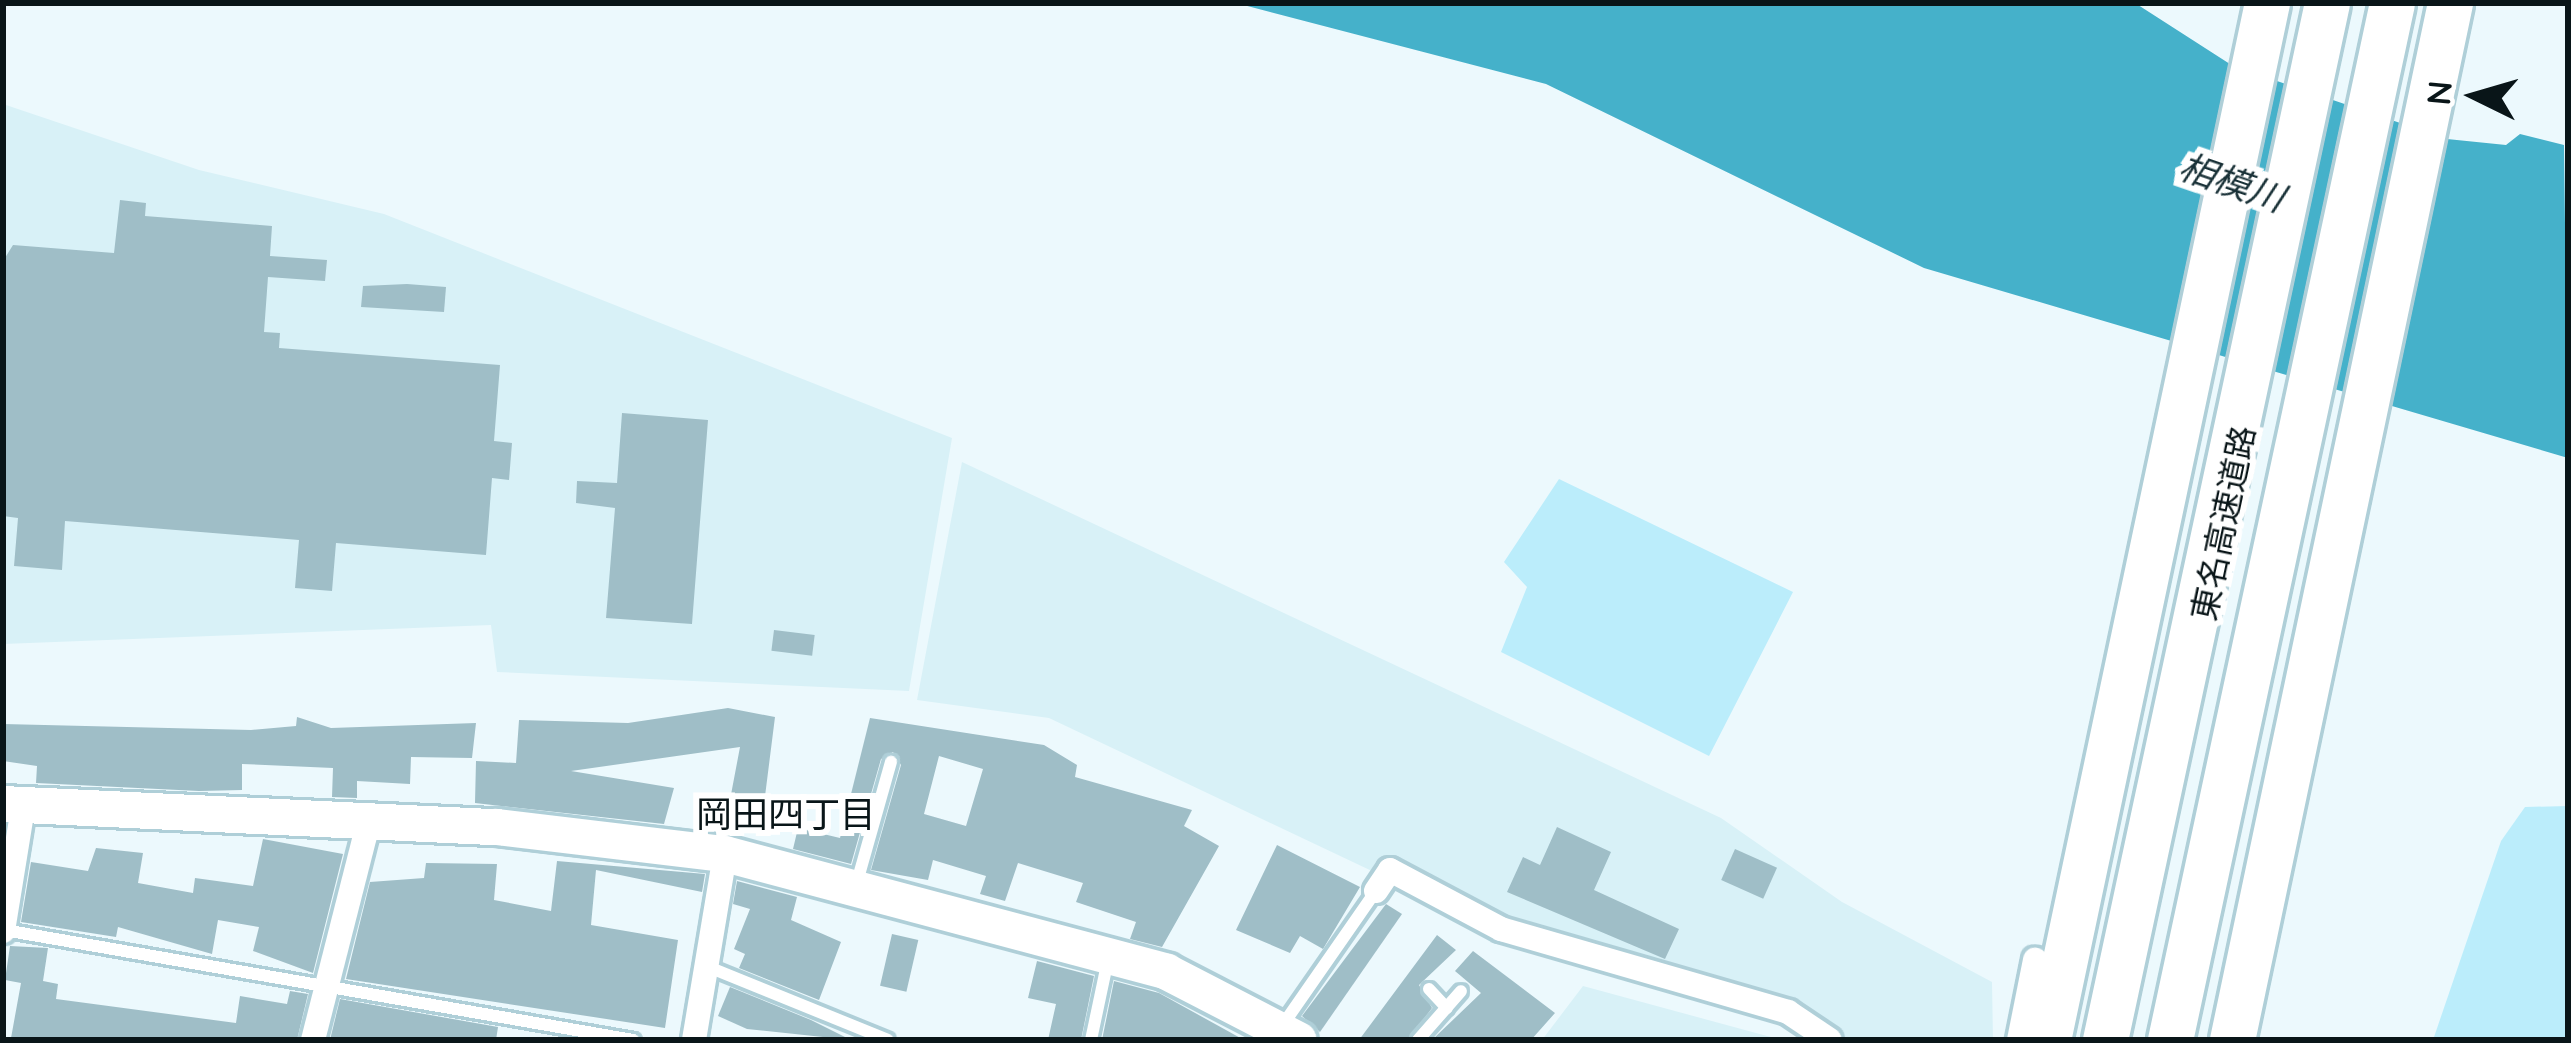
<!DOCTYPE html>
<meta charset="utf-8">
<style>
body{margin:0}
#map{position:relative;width:2571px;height:1043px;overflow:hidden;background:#ecf9fd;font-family:Quicksand,"Noto Sans JP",sans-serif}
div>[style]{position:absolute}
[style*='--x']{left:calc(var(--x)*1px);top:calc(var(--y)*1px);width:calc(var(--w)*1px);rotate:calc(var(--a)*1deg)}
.built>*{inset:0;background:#d8f1f7}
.green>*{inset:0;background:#bbedfb}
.water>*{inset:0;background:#45b1ca}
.building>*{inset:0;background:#9fbec7;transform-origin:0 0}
.roads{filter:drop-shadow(3px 0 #afcfd8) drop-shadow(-3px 0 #afcfd8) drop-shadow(0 3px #afcfd8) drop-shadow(0 -3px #afcfd8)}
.lane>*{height:12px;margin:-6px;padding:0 6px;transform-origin:6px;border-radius:6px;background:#fff}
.street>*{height:24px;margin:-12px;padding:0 12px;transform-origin:12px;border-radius:12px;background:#fff}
.secondary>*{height:36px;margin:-18px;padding:0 18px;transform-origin:18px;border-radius:18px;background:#fff}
.highway>*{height:45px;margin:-22.5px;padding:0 22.5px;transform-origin:22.5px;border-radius:22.5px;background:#fff}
span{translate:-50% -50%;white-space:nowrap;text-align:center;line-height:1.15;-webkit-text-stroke:12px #fff;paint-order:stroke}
.street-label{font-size:33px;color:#091518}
.water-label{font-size:36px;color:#193137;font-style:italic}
.neighbourhood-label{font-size:36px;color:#091518}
.frame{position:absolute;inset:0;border:6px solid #091518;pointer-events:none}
.north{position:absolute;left:2415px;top:36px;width:120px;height:120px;-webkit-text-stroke:9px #fff;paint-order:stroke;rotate:275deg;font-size:33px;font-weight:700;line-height:48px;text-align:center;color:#091518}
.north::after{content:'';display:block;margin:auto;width:42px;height:54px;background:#091518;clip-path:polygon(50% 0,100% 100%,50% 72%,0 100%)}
</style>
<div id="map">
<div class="built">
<div style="clip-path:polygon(3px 104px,199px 170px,384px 214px,952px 438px,909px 691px,497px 672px,491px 625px,3px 644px)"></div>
<div style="clip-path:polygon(962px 462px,1721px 818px,1842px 902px,1992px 982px,1993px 1040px,1845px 1040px,1793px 1005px,1508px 922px,1385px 855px,1374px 872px,1049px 718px,917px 700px)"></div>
<div style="clip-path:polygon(1583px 986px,1767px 1036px,1784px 1040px,1542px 1040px)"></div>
</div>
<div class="green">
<div style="clip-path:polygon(1559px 479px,1793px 592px,1709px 756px,1501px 652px,1527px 587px,1504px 562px)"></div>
<div style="clip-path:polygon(2568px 806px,2568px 1040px,2433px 1040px,2501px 841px,2525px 807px)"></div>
</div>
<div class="water">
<div style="clip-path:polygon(1236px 3px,2135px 3px,2233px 66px,2447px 139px,2506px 145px,2520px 134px,2564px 145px,2568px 458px,1924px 268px,1546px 84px)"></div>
</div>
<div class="building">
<div style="clip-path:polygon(120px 200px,146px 203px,145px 216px,272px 226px,270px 256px,327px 260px,325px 281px,268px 277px,264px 332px,280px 333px,279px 348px,500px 365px,494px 441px,512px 443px,509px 480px,492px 478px,486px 555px,336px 543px,332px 591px,295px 588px,299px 540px,65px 521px,62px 570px,14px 566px,18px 518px,3px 516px,3px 261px,13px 245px,114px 253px)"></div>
<div style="clip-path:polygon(407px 284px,446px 287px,444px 312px,361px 307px,363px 286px)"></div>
<div style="clip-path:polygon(622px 413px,708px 420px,692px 624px,606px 618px,615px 508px,576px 503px,577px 481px,617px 483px)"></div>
<div style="left:774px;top:630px;width:41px;height:21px;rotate:7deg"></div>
<div style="clip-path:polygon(728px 708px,775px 717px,761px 828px,726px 821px,740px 747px,571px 771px,674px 788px,664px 824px,475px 803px,476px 761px,516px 763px,519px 720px,628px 723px)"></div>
<div style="clip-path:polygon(297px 717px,331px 728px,476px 723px,472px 758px,411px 757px,410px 784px,357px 781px,357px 798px,332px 797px,333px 768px,242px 764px,242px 790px,199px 791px,36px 783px,37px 766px,3px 761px,3px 724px,251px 730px,296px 726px)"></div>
<div style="clip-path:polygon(evenodd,870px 718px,1044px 745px,1077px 765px,1075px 777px,1192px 810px,1184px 826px,1219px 846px,1162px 947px,1130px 939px,1136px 922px,1076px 902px,1083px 883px,1018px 863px,1005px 901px,980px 894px,986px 876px,933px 860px,928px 880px,871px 870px,901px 765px,893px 752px,881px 759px,851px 864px,793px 849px,798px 828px,840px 838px,870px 718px,939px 756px,983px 769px,966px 826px,924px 814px,939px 756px)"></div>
<div style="clip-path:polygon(1557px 827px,1611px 852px,1594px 890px,1679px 929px,1665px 959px,1507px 892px,1523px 857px,1540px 865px)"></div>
<div style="clip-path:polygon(263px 839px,343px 854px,313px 973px,253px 951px,259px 927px,218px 920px,212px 954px,118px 927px,116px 937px,21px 922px,31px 862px,88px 871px,96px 848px,143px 853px,138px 883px,193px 893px,195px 878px,253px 886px)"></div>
<div style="clip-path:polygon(1277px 845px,1360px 887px,1323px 949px,1300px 936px,1290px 953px,1236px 930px)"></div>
<div style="left:1735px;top:849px;width:46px;height:34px;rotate:24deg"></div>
<div style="clip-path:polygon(557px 861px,705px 874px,702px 892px,596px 870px,591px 925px,678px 940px,665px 1028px,346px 979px,370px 882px,424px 878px,426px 863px,497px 864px,494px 900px,551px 911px)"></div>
<div style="clip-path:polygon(737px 881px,797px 897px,791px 920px,841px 942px,819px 1000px,739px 968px,745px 954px,734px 949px,750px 909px,733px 904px)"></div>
<div style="clip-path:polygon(1386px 904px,1402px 914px,1320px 1032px,1302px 1016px)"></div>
<div style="left:892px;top:934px;width:27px;height:53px;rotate:13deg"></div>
<div style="clip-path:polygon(1437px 935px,1456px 950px,1419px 985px,1432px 1008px,1408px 1040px,1359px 1040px)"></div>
<div style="clip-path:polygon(10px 946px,48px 948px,43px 981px,58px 984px,56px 999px,236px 1023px,240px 996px,287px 1004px,290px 991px,308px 994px,297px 1040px,11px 1038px,21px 983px,5px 980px)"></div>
<div style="clip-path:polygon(1473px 951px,1555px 1013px,1531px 1040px,1432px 1040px,1481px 993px,1455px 971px)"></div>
<div style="clip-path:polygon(1037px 961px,1094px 976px,1081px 1040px,1048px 1040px,1056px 1004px,1028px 998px)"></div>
<div style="clip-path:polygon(1114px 981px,1159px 993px,1244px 1040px,1102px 1040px)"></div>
<div style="clip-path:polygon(730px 987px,811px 1020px,851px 1040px,747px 1029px,718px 1016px)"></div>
<div style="clip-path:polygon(340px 999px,498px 1027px,496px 1040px,330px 1040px)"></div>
</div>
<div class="roads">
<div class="lane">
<div style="--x:857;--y:882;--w:125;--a:-74.2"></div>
<div style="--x:4;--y:930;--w:639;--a:9.92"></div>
<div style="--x:706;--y:966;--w:196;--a:22.1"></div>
<div style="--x:1429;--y:989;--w:26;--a:47"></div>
<div style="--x:1282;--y:1026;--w:165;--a:-55.2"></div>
<div style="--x:1091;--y:1040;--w:83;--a:-78.1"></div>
<div style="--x:1418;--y:1040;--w:65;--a:-48.7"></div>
</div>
<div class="street">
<div style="--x:1376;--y:891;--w:25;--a:-56"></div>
<div style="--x:1390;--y:870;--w:126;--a:28"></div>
<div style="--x:1501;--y:929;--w:299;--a:16.1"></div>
<div style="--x:1788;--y:1012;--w:50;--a:33.7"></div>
<div style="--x:3;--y:931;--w:126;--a:-80.8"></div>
<div style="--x:313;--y:1040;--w:223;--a:-75.7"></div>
<div style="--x:694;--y:1040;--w:189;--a:-80.5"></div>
<div style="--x:2019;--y:1040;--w:82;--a:-78.7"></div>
</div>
<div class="secondary">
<div style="--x:3;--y:804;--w:495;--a:2.7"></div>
<div style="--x:497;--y:827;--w:230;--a:6.8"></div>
<div style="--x:725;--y:854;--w:457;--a:14.9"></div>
<div style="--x:1167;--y:972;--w:148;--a:27.3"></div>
</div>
<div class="highway">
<div style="--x:2048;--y:1040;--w:1060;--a:-78.08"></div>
<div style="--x:2105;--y:1040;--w:1060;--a:-77.92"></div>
<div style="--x:2170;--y:1040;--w:1060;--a:-77.92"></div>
<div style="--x:2232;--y:1040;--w:1060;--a:-78.13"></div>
</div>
</div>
<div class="street-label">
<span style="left:2223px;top:523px;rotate:-78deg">東名高速道路</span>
</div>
<div class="water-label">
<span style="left:2232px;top:182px;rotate:19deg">相模川</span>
</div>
<div class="neighbourhood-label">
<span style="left:786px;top:814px">岡田四丁目</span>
</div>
<div class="frame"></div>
<div class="north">N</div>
</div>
